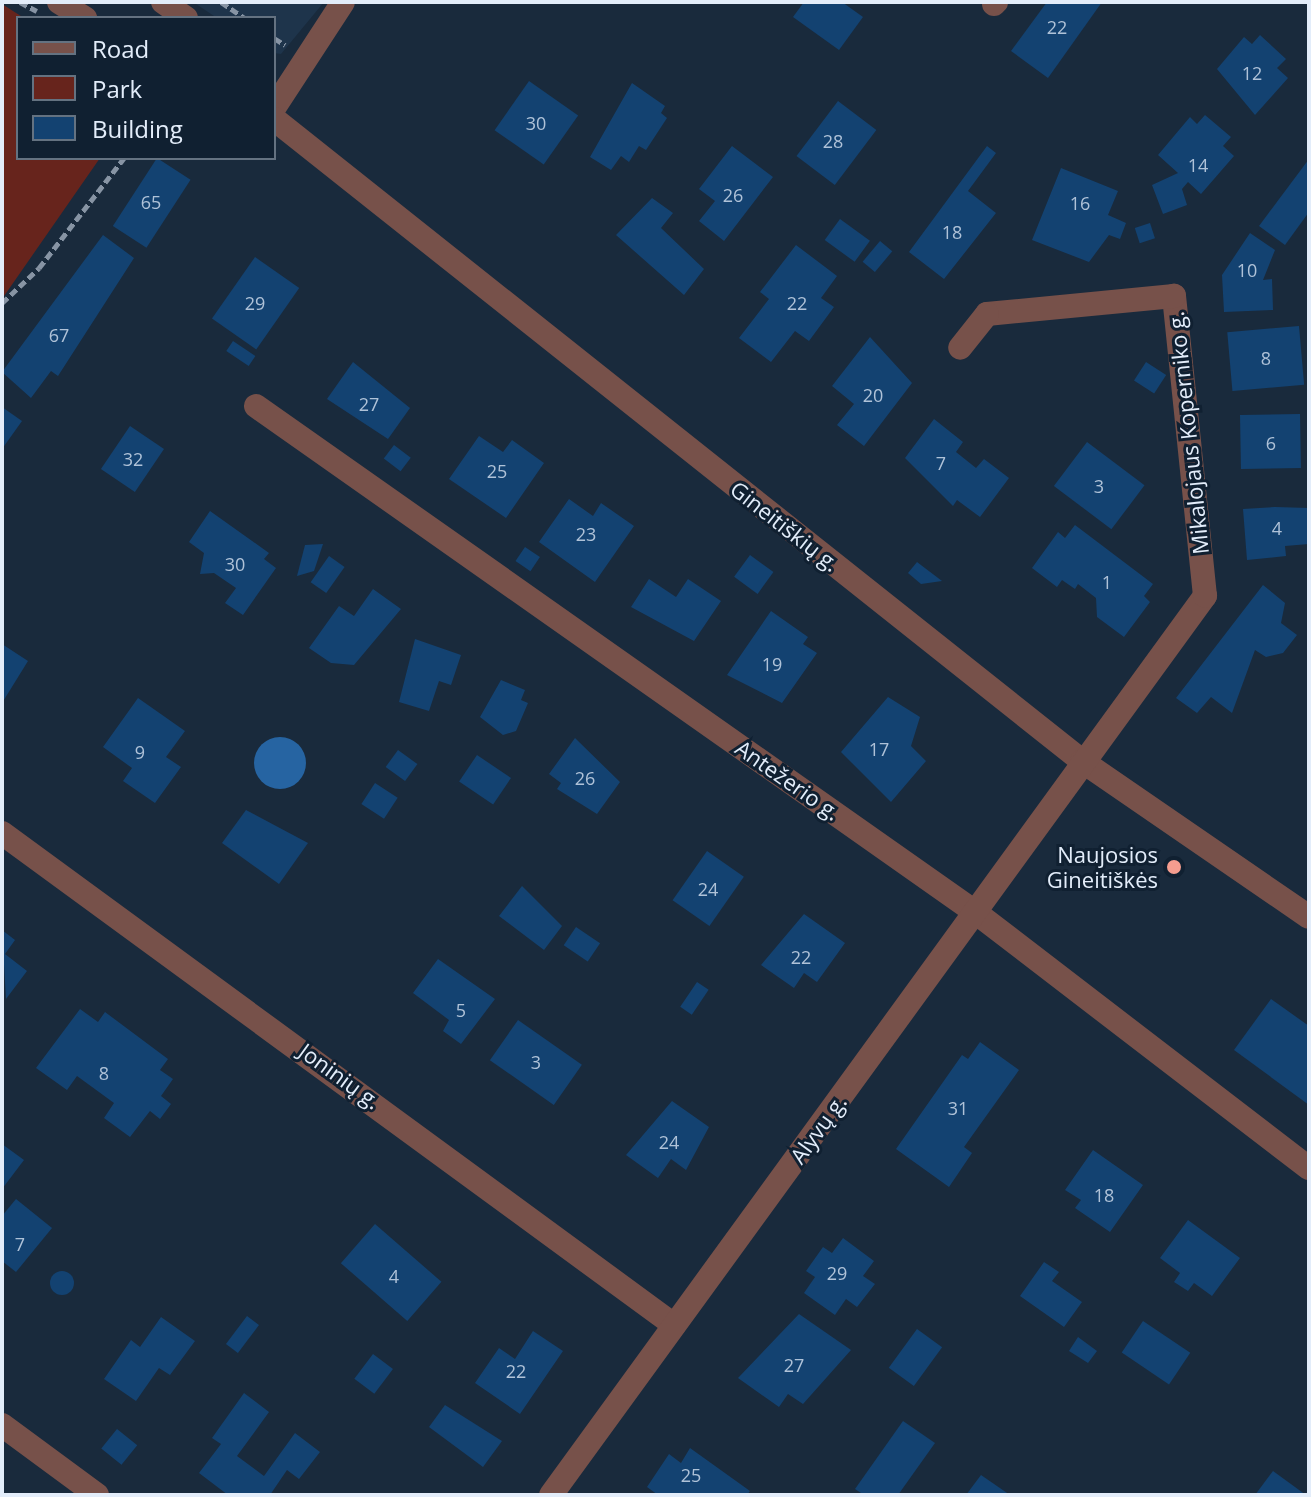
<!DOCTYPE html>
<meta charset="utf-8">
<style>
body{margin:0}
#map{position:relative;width:1311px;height:1497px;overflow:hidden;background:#192a3c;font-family:"Open Sans",sans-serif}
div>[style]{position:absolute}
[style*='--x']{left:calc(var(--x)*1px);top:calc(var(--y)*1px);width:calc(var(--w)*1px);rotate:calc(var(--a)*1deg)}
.built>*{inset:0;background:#1e344b}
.green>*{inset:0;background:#67241c}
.water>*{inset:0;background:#2664a2}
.round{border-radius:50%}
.building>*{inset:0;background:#134271;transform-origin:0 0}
.path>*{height:5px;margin-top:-2.5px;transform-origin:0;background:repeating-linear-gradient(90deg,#8794a4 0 8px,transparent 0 12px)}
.minor>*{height:24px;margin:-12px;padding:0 12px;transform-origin:12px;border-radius:12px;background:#77514a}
.dots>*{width:22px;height:22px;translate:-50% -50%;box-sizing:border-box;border:4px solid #102031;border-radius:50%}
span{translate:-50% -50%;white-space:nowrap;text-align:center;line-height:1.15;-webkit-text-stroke:6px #102031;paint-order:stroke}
.number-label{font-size:18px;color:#afc2d8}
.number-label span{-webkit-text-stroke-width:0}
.street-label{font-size:22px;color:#e3edfa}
.poi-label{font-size:22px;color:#e3edfa}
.right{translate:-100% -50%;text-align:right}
.frame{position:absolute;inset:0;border:4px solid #e3edfa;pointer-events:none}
.legend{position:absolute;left:16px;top:16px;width:260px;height:144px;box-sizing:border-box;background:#102031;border:2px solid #647281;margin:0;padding:10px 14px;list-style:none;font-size:24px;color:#e3edfa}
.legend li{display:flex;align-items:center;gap:16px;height:40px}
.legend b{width:40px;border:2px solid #647281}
</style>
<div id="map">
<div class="built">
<div style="clip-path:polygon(193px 2px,324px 2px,281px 54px,274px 53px,274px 18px,217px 18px)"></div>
</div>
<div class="green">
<div style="clip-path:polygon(2px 4px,24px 18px,18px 18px,18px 158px,100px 158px,2px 299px)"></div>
</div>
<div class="water">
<div class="round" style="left:254px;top:737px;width:52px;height:52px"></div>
</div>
<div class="building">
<div style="clip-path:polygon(804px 2px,842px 2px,863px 17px,839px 50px,793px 17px)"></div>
<div style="clip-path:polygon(1047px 2px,1102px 2px,1048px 78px,1011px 51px)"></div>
<div style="clip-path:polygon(1260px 35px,1286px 59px,1277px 68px,1288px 78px,1255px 115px,1217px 69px,1244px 37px,1252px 44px)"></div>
<div style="left:529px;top:81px;width:60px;height:60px;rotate:35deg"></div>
<div style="clip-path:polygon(632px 83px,665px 106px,661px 113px,667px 118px,646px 150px,639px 146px,629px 162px,621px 156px,611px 170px,590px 157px)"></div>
<div style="left:838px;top:101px;width:48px;height:69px;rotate:37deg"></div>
<div style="clip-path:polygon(1205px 115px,1231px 137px,1223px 146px,1234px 156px,1201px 194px,1188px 182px,1182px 189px,1187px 205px,1163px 214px,1152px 185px,1178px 173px,1158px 155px,1190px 117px,1197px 124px)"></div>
<div style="clip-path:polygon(732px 146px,773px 177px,724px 241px,699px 221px,715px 201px,699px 189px)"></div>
<div style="clip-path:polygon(987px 146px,996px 153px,968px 191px,996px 213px,944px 279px,909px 252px)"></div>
<div style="left:157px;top:158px;width:40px;height:81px;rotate:33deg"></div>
<div style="clip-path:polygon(1309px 159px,1309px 212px,1285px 245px,1259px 226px)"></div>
<div style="clip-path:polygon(1061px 168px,1118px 191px,1108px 215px,1126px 223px,1120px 239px,1109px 235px,1089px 262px,1032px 240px)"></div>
<div style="clip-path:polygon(652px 198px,673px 213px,661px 228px,704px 269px,684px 295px,616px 235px)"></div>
<div style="left:840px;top:219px;width:37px;height:26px;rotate:36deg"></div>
<div style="left:1150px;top:223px;width:16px;height:16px;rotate:72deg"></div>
<div style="clip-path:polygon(1250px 233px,1275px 250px,1263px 280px,1272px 279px,1273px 310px,1224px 312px,1222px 275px)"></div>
<div style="clip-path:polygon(103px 235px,134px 258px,58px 376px,51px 371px,31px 398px,2px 372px)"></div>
<div style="left:880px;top:241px;width:16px;height:27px;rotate:40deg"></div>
<div style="clip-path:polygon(796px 245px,837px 276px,821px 298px,834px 307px,809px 341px,795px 331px,771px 362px,739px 338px,769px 299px,760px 292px)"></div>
<div style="left:255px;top:257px;width:54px;height:75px;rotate:35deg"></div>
<div style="left:1299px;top:326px;width:59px;height:72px;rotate:85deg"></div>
<div style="clip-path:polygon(870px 337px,912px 383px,864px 446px,837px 425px,854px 404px,832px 386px)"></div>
<div style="left:233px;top:341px;width:27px;height:12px;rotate:34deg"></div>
<div style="clip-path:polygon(353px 362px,410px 408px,388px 439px,327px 399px)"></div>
<div style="left:1146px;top:362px;width:24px;height:22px;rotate:33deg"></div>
<div style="clip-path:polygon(2px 407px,22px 421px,2px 449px)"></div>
<div style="left:1300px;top:414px;width:54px;height:60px;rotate:89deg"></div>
<div style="clip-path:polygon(934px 419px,963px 442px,956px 452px,976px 468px,984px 459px,1009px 478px,980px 517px,957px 500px,953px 506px,905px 458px)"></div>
<div style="left:130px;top:426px;width:41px;height:52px;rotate:34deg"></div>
<div style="clip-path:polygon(479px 436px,503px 452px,512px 440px,544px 463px,506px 518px,449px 479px)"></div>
<div style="left:1087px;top:442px;width:72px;height:55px;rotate:37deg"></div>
<div style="left:394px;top:445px;width:21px;height:17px;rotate:37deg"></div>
<div style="clip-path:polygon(569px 499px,593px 516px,601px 503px,634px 526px,595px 582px,539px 542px)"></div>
<div style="clip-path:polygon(1275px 507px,1309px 508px,1309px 544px,1285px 546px,1286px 556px,1247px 560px,1243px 509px)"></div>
<div style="clip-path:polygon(210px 511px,269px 553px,264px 559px,276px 568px,243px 615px,225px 603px,236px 588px,214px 573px,200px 574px,204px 553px,189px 542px)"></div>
<div style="clip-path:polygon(1075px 525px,1153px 584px,1144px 596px,1150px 602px,1124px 637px,1097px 617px,1096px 598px,1078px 584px,1075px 589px,1062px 580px,1057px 587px,1032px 568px,1058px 532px,1065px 538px)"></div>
<div style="clip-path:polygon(323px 544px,314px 571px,297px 576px,305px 545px)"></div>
<div style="left:525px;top:547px;width:18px;height:17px;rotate:34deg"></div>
<div style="left:750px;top:555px;width:29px;height:27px;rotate:36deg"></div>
<div style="left:329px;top:556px;width:19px;height:32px;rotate:35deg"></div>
<div style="clip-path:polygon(917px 562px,942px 581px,921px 584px,908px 573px)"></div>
<div style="clip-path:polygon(649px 579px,676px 597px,688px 579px,721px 601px,694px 641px,631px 607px)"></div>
<div style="clip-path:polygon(1263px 585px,1285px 603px,1281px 623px,1297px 635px,1283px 653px,1266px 657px,1255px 650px,1232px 713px,1211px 697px,1197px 713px,1176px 698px)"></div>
<div style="clip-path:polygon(373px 589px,401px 609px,354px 665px,331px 663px,309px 648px,339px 606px,354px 616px)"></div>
<div style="clip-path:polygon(771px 611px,808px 637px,803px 644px,817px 653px,782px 703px,727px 675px)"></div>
<div style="clip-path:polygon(415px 639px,461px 655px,451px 685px,439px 681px,429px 711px,399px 702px)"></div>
<div style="clip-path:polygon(2px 644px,28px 661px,2px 703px)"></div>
<div style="clip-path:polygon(501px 680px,525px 690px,521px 700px,528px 703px,516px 731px,503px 735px,480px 717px)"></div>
<div style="clip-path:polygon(888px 697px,920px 717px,911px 746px,926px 761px,891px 802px,841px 752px)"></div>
<div style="clip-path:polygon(138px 698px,185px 731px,166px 757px,181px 767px,155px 803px,123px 781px,132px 768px,103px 747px)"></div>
<div style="clip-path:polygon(575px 738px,620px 782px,597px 814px,557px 789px,561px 783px,549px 774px)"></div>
<div style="left:398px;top:750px;width:24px;height:21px;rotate:36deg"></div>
<div style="left:477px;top:755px;width:41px;height:32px;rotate:34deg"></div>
<div style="left:375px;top:783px;width:27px;height:25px;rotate:33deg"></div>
<div style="clip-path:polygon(246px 810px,308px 843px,279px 884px,222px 843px)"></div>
<div style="left:707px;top:851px;width:45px;height:60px;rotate:35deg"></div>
<div style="clip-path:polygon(522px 886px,562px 926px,544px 950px,499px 916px)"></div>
<div style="clip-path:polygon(804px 914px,845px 943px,817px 982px,804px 973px,794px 988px,761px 965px)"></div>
<div style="left:576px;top:927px;width:29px;height:22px;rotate:34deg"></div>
<div style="clip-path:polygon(2px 930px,15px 940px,5px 954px,27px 971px,6px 999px)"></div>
<div style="clip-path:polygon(438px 959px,495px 999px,461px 1044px,443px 1031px,449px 1020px,413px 993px)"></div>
<div style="left:697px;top:982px;width:14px;height:30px;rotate:34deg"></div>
<div style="clip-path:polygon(1271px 999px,1309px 1026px,1309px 1105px,1234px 1050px)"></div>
<div style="clip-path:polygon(80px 1009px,98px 1022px,105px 1012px,168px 1059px,160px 1070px,173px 1079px,161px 1096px,171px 1104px,160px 1119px,150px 1111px,130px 1137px,104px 1118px,114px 1103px,77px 1076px,67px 1090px,36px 1068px)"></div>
<div style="left:518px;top:1020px;width:78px;height:49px;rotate:35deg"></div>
<div style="clip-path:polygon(980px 1042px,1019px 1070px,964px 1147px,972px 1153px,949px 1187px,896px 1149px,962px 1055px,968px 1059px)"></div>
<div style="clip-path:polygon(672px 1101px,709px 1127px,686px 1170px,671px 1159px,658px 1178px,626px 1155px)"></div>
<div style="clip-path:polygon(2px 1144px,24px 1160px,2px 1189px)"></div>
<div style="clip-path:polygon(1093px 1150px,1143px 1185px,1110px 1232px,1075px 1208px,1081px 1200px,1065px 1190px)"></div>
<div style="clip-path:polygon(16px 1199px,52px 1228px,16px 1272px,2px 1261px,2px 1216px)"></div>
<div style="clip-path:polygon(1188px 1220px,1240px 1258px,1212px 1296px,1194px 1283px,1188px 1291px,1174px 1282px,1180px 1273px,1160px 1258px)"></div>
<div style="left:375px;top:1224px;width:88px;height:52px;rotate:41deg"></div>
<div style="clip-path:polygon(843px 1238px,874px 1261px,863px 1276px,875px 1284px,857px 1307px,846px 1299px,835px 1315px,804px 1293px,815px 1277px,806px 1271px,823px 1247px,832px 1253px)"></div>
<div style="clip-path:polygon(1044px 1262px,1059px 1272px,1052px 1281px,1082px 1302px,1064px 1327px,1020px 1296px)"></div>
<div class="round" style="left:50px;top:1271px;width:24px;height:24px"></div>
<div style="clip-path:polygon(799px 1314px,851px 1350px,803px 1404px,788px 1394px,779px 1407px,738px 1378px)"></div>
<div style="left:247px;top:1316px;width:15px;height:35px;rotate:37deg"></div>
<div style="clip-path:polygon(161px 1317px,195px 1341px,170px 1375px,159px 1368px,136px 1401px,104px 1379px,131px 1340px,140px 1347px)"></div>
<div style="left:1143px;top:1321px;width:57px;height:38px;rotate:34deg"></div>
<div style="left:917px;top:1329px;width:31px;height:48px;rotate:36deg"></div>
<div style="clip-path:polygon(533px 1331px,563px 1351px,520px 1414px,475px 1383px,499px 1348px,515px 1359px)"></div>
<div style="clip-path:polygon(1078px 1337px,1097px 1351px,1088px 1363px,1069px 1351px)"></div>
<div style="left:373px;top:1354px;width:25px;height:31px;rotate:37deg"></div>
<div style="clip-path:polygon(244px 1393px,269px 1412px,237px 1456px,264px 1476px,295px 1433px,320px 1452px,299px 1479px,287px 1470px,270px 1495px,228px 1495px,199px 1473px,221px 1444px,212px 1438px)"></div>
<div style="clip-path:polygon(445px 1405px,502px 1441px,483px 1467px,429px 1427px)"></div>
<div style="clip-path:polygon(903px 1421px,935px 1443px,898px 1495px,864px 1495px,855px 1489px)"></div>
<div style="left:117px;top:1429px;width:26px;height:25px;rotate:39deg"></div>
<div style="clip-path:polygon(690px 1448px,750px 1491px,747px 1495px,658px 1495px,647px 1487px,669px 1454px,681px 1463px)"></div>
<div style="clip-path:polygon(1273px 1471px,1306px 1495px,1255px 1495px)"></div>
<div style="clip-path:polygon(981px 1475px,1010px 1495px,966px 1495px)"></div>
</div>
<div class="path">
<div style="--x:20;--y:2;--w:19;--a:28"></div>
<div style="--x:221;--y:2;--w:29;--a:34"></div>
<div style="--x:274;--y:38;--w:13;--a:32"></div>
<div style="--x:2;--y:303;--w:51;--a:-43.4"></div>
<div style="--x:39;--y:268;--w:139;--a:-52.3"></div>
</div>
<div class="minor">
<div style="--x:59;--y:2;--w:31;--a:32"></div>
<div style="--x:163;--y:2;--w:28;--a:35"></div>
<div style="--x:994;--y:4;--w:3;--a:-45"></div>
<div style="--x:274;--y:108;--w:126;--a:-56.9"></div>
<div style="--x:274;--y:119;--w:1032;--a:38.47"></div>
<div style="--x:1082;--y:761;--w:275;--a:34.5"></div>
<div style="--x:256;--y:406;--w:879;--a:35.14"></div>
<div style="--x:975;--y:912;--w:421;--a:37.5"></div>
<div style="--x:2;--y:833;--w:833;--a:36.21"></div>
<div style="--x:2;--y:1425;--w:118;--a:36.4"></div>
<div style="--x:551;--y:1495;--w:1112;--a:-53.97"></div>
<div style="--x:1205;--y:596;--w:302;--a:-95.9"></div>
<div style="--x:1174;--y:296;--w:188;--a:174.5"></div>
<div style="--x:987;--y:314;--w:43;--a:128.5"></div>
</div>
<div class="dots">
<div style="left:1174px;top:867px;background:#f59d8f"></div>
</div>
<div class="number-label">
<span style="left:1057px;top:27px">22</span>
<span style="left:1252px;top:73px">12</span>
<span style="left:536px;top:123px">30</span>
<span style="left:833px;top:141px">28</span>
<span style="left:1198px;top:165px">14</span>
<span style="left:733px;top:195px">26</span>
<span style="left:151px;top:202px">65</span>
<span style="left:1080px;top:203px">16</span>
<span style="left:952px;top:232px">18</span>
<span style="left:1247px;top:270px">10</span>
<span style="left:255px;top:303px">29</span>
<span style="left:797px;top:303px">22</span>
<span style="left:59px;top:335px">67</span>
<span style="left:1266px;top:358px">8</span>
<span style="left:873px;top:395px">20</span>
<span style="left:369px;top:404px">27</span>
<span style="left:1271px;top:443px">6</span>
<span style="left:133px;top:459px">32</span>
<span style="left:941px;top:463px">7</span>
<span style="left:497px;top:471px">25</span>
<span style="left:1099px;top:486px">3</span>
<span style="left:1277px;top:528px">4</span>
<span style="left:586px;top:534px">23</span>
<span style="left:235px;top:564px">30</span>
<span style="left:1107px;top:582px">1</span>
<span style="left:772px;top:664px">19</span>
<span style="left:879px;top:749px">17</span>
<span style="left:140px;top:752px">9</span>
<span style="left:585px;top:778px">26</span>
<span style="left:708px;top:889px">24</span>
<span style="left:801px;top:957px">22</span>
<span style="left:461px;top:1010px">5</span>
<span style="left:536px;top:1062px">3</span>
<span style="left:104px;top:1073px">8</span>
<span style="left:958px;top:1108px">31</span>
<span style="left:669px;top:1142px">24</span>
<span style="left:1104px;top:1195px">18</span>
<span style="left:20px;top:1244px">7</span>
<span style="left:837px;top:1273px">29</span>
<span style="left:394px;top:1276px">4</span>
<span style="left:794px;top:1365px">27</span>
<span style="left:516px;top:1371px">22</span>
<span style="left:691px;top:1475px">25</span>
</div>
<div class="street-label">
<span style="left:1188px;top:433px;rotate:-96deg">Mikalojaus Koperniko g.</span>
<span style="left:785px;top:526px;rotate:38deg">Gineitiškių g.</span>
<span style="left:788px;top:780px;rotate:35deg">Antežerio g.</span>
<span style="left:340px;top:1076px;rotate:36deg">Joninių g.</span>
<span style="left:818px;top:1129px;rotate:-54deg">Alyvų g.</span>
</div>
<div class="poi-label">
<span class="right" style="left:1158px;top:867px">Naujosios<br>Gineitiškės</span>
</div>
<div class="frame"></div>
<ul class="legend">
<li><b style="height:10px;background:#77514a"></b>Road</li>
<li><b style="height:22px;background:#67241c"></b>Park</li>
<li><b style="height:22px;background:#134271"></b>Building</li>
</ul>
</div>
